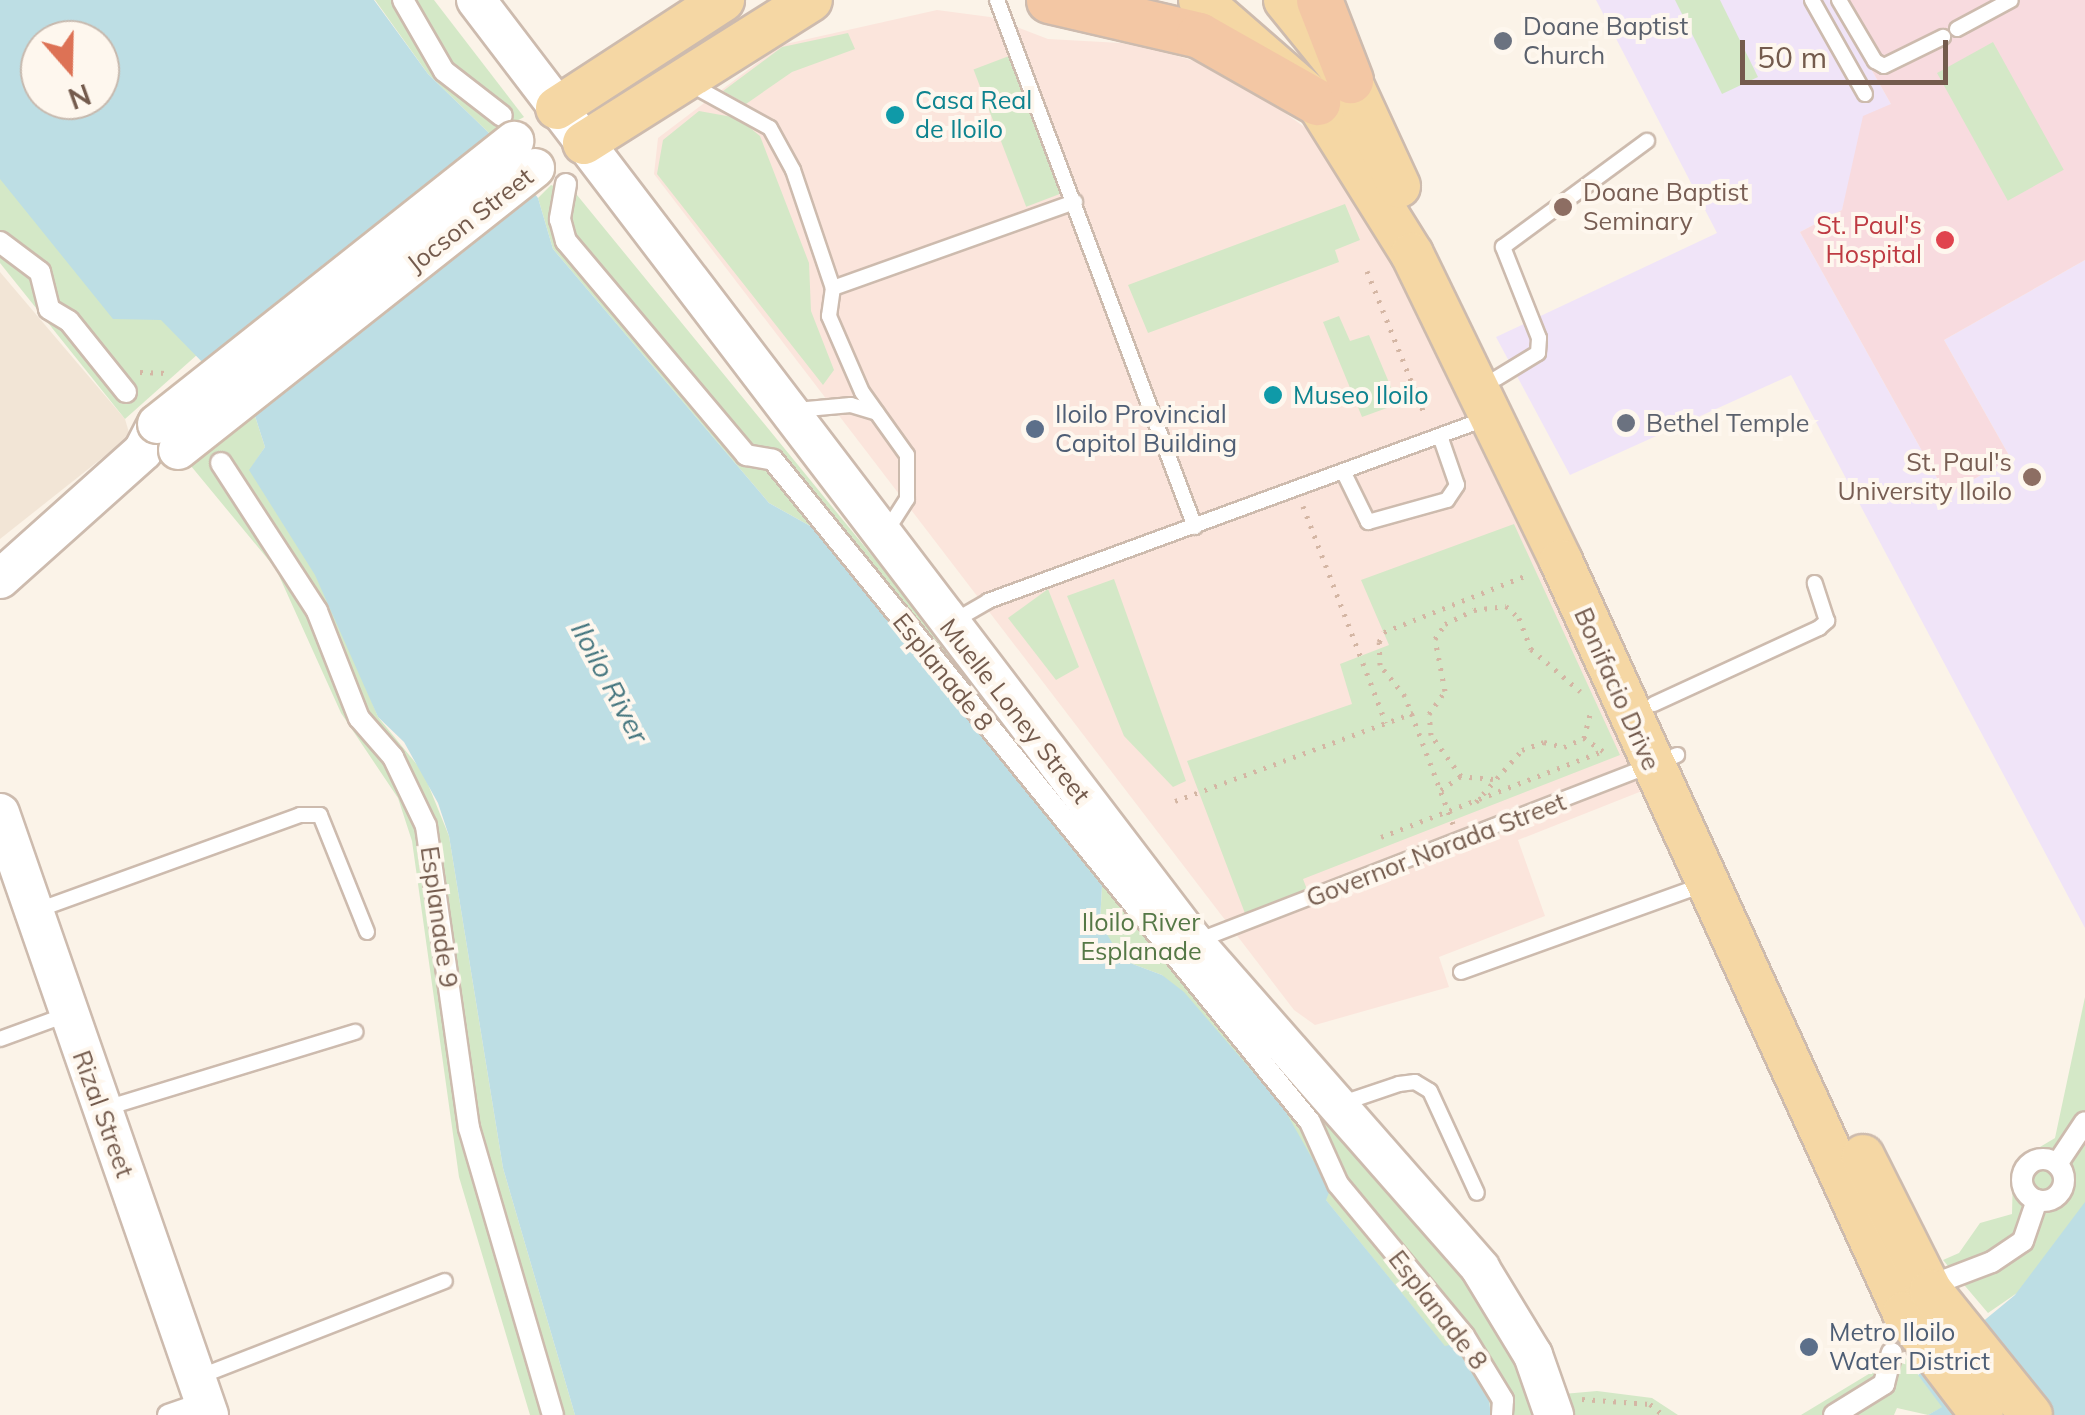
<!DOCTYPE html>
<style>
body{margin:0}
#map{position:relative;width:2085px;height:1415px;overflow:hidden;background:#fbf3e8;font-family:Mulish,sans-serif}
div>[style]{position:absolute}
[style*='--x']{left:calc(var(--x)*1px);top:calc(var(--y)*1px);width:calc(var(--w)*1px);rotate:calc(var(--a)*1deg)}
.residential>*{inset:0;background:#f2e5d6}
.commercial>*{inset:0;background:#fbe5dc}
.education>*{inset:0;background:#f0e4f8}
.medical>*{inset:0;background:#f8dbdf}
.green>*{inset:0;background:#d4e8c7;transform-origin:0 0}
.water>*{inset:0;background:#bddee4}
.path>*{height:5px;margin-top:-2.5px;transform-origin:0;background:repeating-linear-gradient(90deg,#d4b6a4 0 2.5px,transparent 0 10.5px)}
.roads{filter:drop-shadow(2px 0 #cdbbae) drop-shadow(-2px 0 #cdbbae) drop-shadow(0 2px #cdbbae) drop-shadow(0 -2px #cdbbae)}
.service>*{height:14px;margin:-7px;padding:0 7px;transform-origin:7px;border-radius:7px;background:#fff}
.pedestrian>*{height:20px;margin:-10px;padding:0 10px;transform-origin:10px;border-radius:10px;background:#fff}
.pedestrian>.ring{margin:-10px;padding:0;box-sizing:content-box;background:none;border:20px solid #fff;border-radius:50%}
.secondary>*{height:38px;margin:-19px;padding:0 19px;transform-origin:19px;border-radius:19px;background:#fff}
.primary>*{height:42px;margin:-21px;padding:0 21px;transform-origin:21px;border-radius:21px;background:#f5d7a4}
.trunk>*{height:45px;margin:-22.5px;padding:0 22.5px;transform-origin:22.5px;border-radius:22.5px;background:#f3c7a4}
.bridges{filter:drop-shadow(2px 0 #cfbcac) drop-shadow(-2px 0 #cfbcac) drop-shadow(0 2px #cfbcac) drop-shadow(0 -2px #cfbcac)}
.secondary-bridge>*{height:38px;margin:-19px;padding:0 19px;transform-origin:19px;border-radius:19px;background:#fff}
.dots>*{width:28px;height:28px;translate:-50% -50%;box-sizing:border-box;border:5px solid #fef7ee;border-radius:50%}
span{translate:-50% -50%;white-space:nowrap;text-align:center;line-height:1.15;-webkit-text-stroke:8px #fef7ee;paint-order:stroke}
.worship-label{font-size:25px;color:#5b616d}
.left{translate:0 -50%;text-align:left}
.culture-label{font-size:25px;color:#0d838f}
.education-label{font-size:25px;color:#785e54}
.right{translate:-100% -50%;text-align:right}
.street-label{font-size:25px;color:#745b4d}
.health-label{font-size:25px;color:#be3a42}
.service-label{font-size:25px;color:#4e5e75}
.park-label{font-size:25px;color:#557846}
.water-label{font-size:28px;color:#45767f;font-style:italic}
.north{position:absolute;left:20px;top:20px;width:100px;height:100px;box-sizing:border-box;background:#fef7ee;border:2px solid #c7b9ae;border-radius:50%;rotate:160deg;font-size:28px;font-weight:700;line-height:40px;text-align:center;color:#745b4d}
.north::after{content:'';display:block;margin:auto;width:35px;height:45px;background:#dd7255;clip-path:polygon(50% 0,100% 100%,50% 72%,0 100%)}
.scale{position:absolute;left:1740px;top:40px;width:208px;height:45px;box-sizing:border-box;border:5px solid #745b4d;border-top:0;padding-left:12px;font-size:30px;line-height:35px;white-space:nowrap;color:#745b4d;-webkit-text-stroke:8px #fef7ee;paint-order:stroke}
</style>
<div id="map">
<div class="residential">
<div style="clip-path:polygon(0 272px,125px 419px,130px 436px,0 539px)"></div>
</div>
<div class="commercial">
<div style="clip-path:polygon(937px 10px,990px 17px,1048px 39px,1139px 44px,1229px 72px,1325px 142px,1382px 229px,1642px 791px,1518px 840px,1545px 916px,1439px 957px,1449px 987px,1315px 1025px,1294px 1010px,654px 174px,658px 138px,781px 45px)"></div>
</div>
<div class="education">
<div style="clip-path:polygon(1596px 0,1832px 0,1891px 104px,1861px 142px,1842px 210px,1800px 232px,1946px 494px,2011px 459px,1944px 340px,2085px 260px,2085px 928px,1791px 375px,1570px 475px,1496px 337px,1717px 233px)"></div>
</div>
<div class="medical">
<div style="clip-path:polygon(1832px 0,2085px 0,2085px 260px,1944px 340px,2011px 459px,1946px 494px,1800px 232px,1842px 210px,1863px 116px,1891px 104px)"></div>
</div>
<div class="green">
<div style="clip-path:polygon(375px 0,434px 0,524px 117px,491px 135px,428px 74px)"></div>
<div style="clip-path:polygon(1675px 0,1720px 0,1758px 77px,1722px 94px)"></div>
<div style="clip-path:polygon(848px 33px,855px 49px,792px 72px,746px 104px,723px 91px,782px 47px)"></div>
<div style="left:1993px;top:42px;width:146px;height:64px;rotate:61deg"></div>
<div style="left:1009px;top:56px;width:147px;height:38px;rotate:69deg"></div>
<div style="clip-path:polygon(699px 111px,738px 118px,760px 136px,809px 263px,811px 311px,834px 370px,823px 385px,657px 174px,663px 140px)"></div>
<div style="clip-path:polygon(0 116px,198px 354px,125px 419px,0 263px)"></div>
<div style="clip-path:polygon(551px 185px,577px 195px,1491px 1312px,1532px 1382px,1537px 1415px,1491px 1415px,1489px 1401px,1325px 1199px,1162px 975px,1122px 960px,1110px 945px,1100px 922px,1102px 886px,1061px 886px,812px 527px,769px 503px,553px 249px,538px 198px)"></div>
<div style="clip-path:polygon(1345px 204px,1360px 240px,1335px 250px,1339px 262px,1148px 333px,1128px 285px)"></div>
<div style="clip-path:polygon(1339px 316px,1350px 341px,1369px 335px,1398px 404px,1362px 417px,1323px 322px)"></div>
<div style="clip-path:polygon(255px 416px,265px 447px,250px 470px,280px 474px,378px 717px,423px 772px,449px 836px,503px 1168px,575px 1415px,530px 1415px,459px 1177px,412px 841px,398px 798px,341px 713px,276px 569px,191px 466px)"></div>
<div style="clip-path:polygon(1514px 524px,1620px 755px,1303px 879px,1308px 892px,1246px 916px,1187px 761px,1352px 704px,1340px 664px,1389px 645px,1361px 580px)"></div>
<div style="clip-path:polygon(1114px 579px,1186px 781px,1173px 787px,1124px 736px,1067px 596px)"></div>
<div style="clip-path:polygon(1048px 589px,1079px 667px,1056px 680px,1008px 618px)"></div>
<div style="clip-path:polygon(2085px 997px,2085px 1246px,1988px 1313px,1943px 1260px,1959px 1253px,1980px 1223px,2012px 1214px,2013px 1172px,2020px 1159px,2055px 1138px)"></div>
<div style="clip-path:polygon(1893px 1342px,1943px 1407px,1928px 1415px,1897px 1408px,1894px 1415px,1801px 1415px,1872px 1372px)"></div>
<div style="clip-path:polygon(1597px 1391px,1652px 1398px,1678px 1415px,1570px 1415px,1563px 1394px)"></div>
</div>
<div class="water">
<div style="clip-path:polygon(evenodd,0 0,374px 0,428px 74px,491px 135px,538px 198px,553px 249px,769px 503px,812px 527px,1102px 886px,1100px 922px,1122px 960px,1162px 975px,1184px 992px,1283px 1107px,1330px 1190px,1326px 1200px,1445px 1346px,1454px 1344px,1489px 1401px,1491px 1415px,575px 1415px,503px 1168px,449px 836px,438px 803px,404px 742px,378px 717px,315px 575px,249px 470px,265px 447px,255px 416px,161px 320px,113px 319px,0 179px,0 0,40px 40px,100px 40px,100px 100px,40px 100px,40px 40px)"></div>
<div style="clip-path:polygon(2085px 1202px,2085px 1415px,1928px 1415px,1942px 1407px,1918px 1375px,2015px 1295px)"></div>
</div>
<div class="path">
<div style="--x:1367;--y:271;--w:153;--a:68.1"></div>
<div style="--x:140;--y:372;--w:28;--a:2"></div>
<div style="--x:1303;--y:506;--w:232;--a:69.1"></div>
<div style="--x:1493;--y:779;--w:32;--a:-175"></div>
<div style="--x:1461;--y:776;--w:51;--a:-126.2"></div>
<div style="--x:1431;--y:735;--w:21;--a:-95"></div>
<div style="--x:1429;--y:714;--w:28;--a:-55"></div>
<div style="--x:1445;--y:691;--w:53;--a:-100.9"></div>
<div style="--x:1435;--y:639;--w:18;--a:-56"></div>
<div style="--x:1445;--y:624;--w:32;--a:-26"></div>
<div style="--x:1474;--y:610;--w:32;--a:-7"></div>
<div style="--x:1506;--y:606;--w:18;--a:43"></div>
<div style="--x:1519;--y:618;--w:33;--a:69"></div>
<div style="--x:1531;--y:649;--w:65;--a:40.6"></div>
<div style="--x:1441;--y:790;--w:24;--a:-35"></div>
<div style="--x:1175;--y:801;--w:254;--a:-20.3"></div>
<div style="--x:1476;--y:802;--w:69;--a:-48.5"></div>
<div style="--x:1522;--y:750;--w:23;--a:-20"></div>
<div style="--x:1544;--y:742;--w:21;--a:14"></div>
<div style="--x:1564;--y:747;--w:22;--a:-24"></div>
<div style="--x:1584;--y:738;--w:25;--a:-76"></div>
<div style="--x:1453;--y:824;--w:137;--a:-110.6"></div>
<div style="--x:1405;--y:696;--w:40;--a:-129"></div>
<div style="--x:1380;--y:665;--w:23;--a:-92"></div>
<div style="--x:1379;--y:642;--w:11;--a:-63"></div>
<div style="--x:1384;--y:632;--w:157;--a:-21.7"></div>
<div style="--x:1381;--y:837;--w:238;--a:-21.2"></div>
<div style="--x:1603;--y:751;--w:23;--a:-146"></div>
<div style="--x:1582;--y:1399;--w:68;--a:4.2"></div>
<div style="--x:1650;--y:1404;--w:17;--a:40"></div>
</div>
<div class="roads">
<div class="service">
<div style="--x:997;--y:0;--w:563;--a:69.41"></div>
<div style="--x:1812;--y:0;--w:108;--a:60.6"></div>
<div style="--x:1839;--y:0;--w:71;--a:59.5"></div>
<div style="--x:1875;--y:61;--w:10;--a:29"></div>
<div style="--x:1884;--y:66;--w:66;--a:-26.2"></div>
<div style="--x:1957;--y:29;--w:61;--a:-28.2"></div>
<div style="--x:690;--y:84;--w:91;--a:28.8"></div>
<div style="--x:770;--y:128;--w:48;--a:61.3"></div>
<div style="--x:793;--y:170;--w:125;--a:71.3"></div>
<div style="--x:1497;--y:378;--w:48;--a:-31.4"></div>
<div style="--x:1538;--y:353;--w:15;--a:-86"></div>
<div style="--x:1539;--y:338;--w:98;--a:-111.6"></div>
<div style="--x:1503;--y:247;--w:179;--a:-36.4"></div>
<div style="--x:796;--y:410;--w:55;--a:-5.2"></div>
<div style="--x:851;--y:405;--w:27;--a:17"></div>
<div style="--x:1343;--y:471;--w:57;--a:63.9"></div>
<div style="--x:1368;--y:522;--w:82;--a:-15.6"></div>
<div style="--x:1447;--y:500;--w:18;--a:-56"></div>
<div style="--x:1457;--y:485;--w:52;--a:-109.1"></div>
<div style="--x:884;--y:535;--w:43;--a:-57.4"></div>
<div style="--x:907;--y:499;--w:44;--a:-90"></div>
<div style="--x:907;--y:455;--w:77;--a:-125.5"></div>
<div style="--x:862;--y:392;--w:83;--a:-113.5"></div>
<div style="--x:829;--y:316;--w:28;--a:-82"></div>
<div style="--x:833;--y:288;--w:257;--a:-19.6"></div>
<div style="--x:954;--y:621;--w:39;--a:-30"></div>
<div style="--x:988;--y:601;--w:529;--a:-20.11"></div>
<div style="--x:1654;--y:704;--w:182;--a:-24.7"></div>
<div style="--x:1819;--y:628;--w:11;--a:-41"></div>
<div style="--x:1827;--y:621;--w:40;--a:-108"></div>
<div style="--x:35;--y:911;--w:282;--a:-19.9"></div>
<div style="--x:300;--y:815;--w:20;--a:0"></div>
<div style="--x:320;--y:815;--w:126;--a:68.1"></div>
<div style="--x:1197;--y:941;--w:515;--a:-21.18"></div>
<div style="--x:1461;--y:972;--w:259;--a:-19.8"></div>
<div style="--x:0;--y:1039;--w:70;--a:-20"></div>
<div style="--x:1340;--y:1104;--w:62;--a:-18.7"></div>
<div style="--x:1399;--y:1084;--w:16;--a:-7"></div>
<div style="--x:1415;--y:1082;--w:17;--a:31"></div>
<div style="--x:1430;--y:1091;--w:112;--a:65.3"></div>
<div style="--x:103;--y:1109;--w:264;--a:-17"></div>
<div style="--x:196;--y:1378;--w:267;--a:-21.3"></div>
</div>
<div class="pedestrian">
<div style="--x:403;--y:0;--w:82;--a:60"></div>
<div style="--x:444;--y:71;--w:73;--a:37.8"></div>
<div style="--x:566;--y:184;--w:36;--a:100"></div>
<div style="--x:560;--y:219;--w:23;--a:75"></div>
<div style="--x:566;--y:241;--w:280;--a:49.9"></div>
<div style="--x:746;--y:455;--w:27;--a:10"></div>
<div style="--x:773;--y:460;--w:852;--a:50.95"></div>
<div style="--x:1310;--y:1122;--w:68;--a:65.7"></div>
<div style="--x:1338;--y:1184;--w:197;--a:50.3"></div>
<div style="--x:1464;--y:1336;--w:75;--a:58.6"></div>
<div style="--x:1503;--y:1400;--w:15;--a:94"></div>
<div style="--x:0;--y:242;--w:50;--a:36.9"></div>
<div style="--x:40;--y:272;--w:38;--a:76"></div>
<div style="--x:49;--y:309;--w:23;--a:31"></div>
<div style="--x:69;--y:321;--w:91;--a:51.2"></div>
<div style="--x:221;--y:463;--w:176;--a:57"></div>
<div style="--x:317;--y:611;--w:115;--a:68.6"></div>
<div style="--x:359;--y:718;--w:52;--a:48.9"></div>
<div style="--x:393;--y:757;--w:76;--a:64.4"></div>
<div style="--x:426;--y:826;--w:305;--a:81.9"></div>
<div style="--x:469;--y:1128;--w:299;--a:73.7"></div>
<div class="ring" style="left:2022px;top:1159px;width:22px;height:22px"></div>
<div style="--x:2057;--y:1164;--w:50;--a:-56.3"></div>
<div style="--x:1942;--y:1281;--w:53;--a:-20.8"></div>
<div style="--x:1992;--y:1262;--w:37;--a:-34"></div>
<div style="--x:2023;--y:1241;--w:43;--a:-71.1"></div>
<div style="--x:168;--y:1415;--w:39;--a:-19"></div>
<div style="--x:1834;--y:1415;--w:59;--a:-31.8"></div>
<div style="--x:1884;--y:1384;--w:32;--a:-76"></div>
</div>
<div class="secondary">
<div style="--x:476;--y:0;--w:1184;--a:52.69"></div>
<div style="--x:1194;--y:942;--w:434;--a:48.7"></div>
<div style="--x:1480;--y:1268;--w:102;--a:58.7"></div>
<div style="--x:1533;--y:1355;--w:64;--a:70.7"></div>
<div style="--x:0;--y:579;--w:192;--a:-41.8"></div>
<div style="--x:143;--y:451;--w:30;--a:-63"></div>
<div style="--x:0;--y:813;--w:637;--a:70.85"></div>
</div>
<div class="primary">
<div style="--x:1200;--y:0;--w:155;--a:41.1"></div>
<div style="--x:1317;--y:102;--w:179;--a:58"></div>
<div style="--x:1412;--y:254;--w:341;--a:64.1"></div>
<div style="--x:1561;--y:561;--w:827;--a:65.48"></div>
<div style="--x:1904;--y:1313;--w:128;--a:52.6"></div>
<div style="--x:1285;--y:0;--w:103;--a:50.9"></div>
<div style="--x:1350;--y:80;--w:117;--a:65.2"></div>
<div style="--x:557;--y:108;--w:198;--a:-33"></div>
<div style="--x:584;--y:143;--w:268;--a:-32.2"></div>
<div style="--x:1863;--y:1156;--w:151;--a:63.3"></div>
<div style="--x:1931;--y:1291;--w:159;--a:51.1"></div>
</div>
<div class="trunk">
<div style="--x:1049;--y:0;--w:154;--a:13.1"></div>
<div style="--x:1199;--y:35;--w:136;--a:29.6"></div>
<div style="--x:1319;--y:0;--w:86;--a:68.8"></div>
</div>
</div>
<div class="bridges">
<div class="secondary-bridge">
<div style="--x:157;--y:424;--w:456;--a:-38.4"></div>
<div style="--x:178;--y:450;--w:455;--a:-38.3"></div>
</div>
</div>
<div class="dots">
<div style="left:1503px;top:41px;background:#6b7280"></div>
<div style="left:895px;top:115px;background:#0f9aa8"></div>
<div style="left:1563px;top:207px;background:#8d6e63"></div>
<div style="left:1945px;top:240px;background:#e0444e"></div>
<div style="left:1273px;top:395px;background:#0f9aa8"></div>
<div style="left:1626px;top:423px;background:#6b7280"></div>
<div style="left:1035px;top:429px;background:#5c6f8a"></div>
<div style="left:2032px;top:477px;background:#8d6e63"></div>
<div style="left:1809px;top:1347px;background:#5c6f8a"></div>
</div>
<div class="worship-label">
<span class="left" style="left:1523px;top:41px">Doane Baptist<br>Church</span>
<span class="left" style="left:1646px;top:423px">Bethel Temple</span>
</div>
<div class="culture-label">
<span class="left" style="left:915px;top:115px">Casa Real<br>de Iloilo</span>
<span class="left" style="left:1293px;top:395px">Museo Iloilo</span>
</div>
<div class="education-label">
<span class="left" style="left:1583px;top:207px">Doane Baptist<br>Seminary</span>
<span class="right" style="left:2012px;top:477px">St. Paul's<br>University Iloilo</span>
</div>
<div class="street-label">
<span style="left:470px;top:220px;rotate:-38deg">Jocson Street</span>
<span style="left:943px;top:672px;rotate:51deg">Esplanade 8</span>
<span style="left:1617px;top:689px;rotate:66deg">Bonifacio Drive</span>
<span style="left:1015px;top:711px;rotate:52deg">Muelle Loney Street</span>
<span style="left:1436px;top:850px;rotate:-21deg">Governor Norada Street</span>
<span style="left:439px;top:917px;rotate:82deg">Esplanade 9</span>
<span style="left:103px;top:1114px;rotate:70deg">Rizal Street</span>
<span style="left:1438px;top:1310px;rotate:52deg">Esplanade 8</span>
</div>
<div class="health-label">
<span class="right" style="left:1922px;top:240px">St. Paul's<br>Hospital</span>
</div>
<div class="service-label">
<span class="left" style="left:1055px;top:429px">Iloilo Provincial<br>Capitol Building</span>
<span class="left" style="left:1829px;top:1347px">Metro Iloilo<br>Water District</span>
</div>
<div class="park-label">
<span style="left:1141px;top:937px">Iloilo River<br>Esplanade</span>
</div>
<div class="water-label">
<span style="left:610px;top:682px;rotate:62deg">Iloilo River</span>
</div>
<div class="north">N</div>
<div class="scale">50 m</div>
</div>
